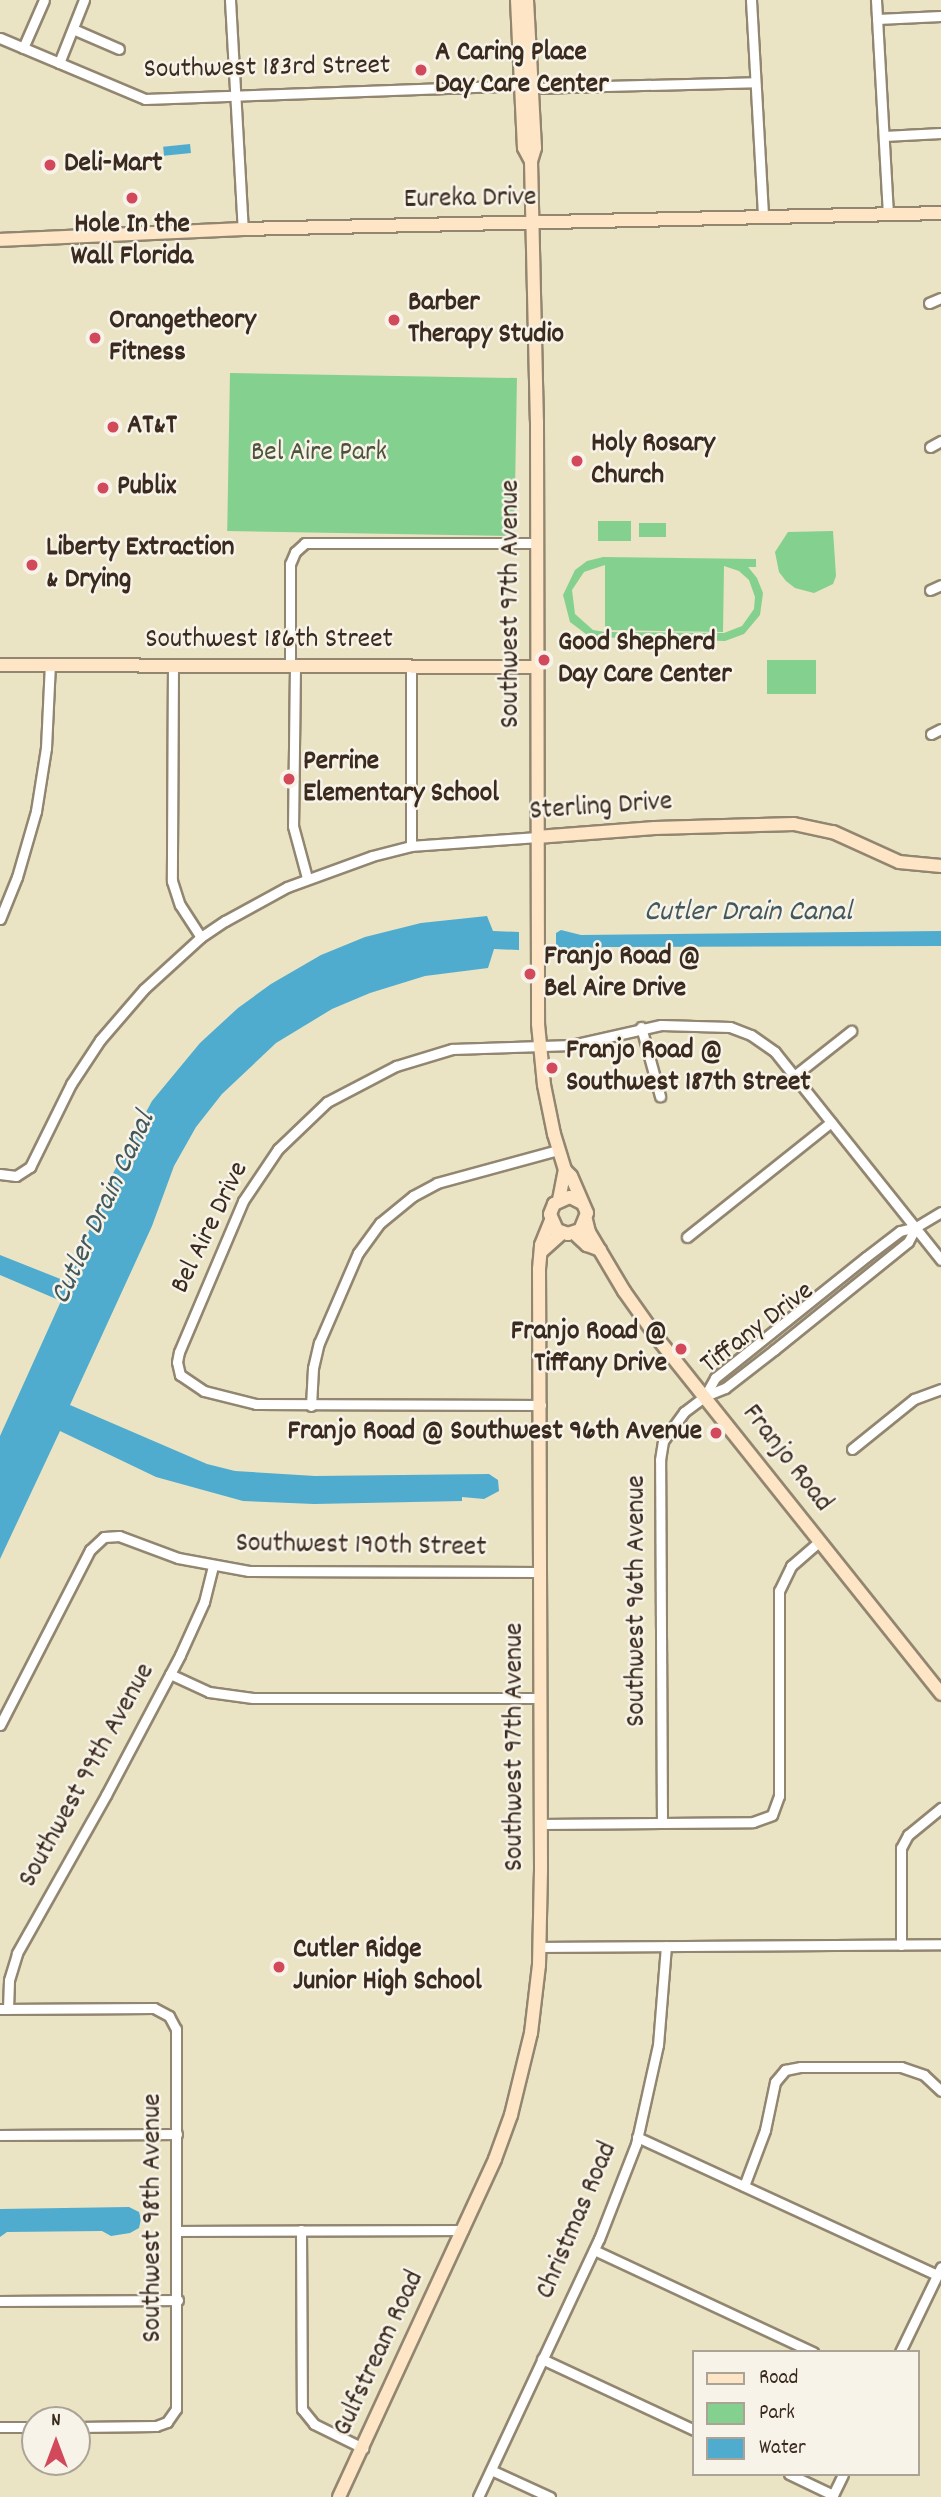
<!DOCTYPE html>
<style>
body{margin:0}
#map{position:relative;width:941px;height:2497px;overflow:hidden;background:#eae3c4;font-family:Dekko,sans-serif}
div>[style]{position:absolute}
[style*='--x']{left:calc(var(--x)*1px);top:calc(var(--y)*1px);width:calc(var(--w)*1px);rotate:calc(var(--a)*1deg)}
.green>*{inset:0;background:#84d08e;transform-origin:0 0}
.water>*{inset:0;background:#4facce;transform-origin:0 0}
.roads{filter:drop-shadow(2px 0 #928671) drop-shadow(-2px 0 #928671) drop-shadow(0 2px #928671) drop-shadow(0 -2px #928671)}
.street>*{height:9px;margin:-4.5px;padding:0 4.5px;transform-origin:4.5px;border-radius:4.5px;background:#fff}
.secondary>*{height:12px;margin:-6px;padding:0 6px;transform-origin:6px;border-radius:6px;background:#fde5c5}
.dots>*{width:19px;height:19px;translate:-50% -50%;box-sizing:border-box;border:4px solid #f7f3e8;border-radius:50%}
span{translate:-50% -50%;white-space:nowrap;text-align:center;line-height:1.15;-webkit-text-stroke:5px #f7f3e8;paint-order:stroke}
.poi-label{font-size:28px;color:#3b2a1e;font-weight:700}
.left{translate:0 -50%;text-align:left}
.right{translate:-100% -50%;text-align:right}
.street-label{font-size:28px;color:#3b2a1e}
.park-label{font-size:28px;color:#4d543a}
.water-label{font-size:30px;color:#42585c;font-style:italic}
.legend{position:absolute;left:692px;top:2350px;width:228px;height:126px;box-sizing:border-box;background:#f7f3e8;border:2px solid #aca397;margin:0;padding:9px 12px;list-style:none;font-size:21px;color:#3b2a1e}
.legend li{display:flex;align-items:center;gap:14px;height:35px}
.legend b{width:35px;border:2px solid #aca397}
.north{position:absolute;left:21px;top:2406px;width:70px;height:70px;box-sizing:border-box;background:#f7f3e8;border:2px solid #aca397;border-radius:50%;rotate:0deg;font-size:19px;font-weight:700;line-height:28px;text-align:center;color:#3b2a1e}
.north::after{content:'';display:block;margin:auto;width:24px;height:32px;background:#d1495b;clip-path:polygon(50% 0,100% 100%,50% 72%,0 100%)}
</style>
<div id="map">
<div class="green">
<div style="left:230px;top:373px;width:287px;height:158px;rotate:1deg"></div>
<div style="left:598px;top:521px;width:33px;height:20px"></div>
<div style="left:666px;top:523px;width:14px;height:27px;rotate:90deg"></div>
<div style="clip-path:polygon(833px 531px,836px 576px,833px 584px,814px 593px,795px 588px,786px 581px,779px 572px,775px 552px,788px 532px)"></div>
<div style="clip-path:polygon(evenodd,603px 557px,756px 559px,756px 567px,748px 567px,757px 578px,763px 593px,760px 615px,744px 634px,725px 641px,590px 637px,570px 622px,563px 595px,575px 570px,587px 561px,603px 557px,605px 565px,605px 630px,723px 632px,724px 566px,739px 571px,749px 580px,755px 597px,754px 609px,742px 626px,724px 633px,605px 632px,593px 630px,575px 614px,572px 590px,584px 572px,605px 565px)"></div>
<div style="left:767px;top:660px;width:49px;height:34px"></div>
</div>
<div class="water">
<div style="left:190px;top:144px;width:9px;height:27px;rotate:84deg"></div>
<div style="clip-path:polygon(487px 916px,493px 931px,519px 932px,519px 950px,494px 949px,488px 968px,425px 976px,370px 993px,332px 1009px,276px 1043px,222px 1094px,196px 1127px,174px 1166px,152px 1226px,70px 1405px,207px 1464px,235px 1471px,315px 1476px,489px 1474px,498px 1480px,499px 1491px,484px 1499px,462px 1497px,462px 1501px,314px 1504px,243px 1501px,156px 1477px,60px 1431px,0 1559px,0 1436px,61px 1301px,0 1275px,0 1255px,68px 1282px,111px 1177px,152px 1101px,200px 1043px,238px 1008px,271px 984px,321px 955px,365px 937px,421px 923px)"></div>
<div style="clip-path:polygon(561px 930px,581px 935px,941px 931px,941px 946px,611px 947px,573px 948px,564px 952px,556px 950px,556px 933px)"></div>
<div style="clip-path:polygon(129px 2207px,139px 2212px,141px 2219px,139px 2228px,130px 2233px,111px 2236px,102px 2231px,7px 2232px,0 2237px,0 2209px)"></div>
</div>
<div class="roads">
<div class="street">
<div style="--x:230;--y:0;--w:229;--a:86.8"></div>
<div style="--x:751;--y:0;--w:217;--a:86.8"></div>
<div style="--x:876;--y:0;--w:215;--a:86.8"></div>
<div style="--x:877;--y:19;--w:64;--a:-2.7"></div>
<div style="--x:73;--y:29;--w:50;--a:23.5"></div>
<div style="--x:0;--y:38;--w:157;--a:22.8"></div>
<div style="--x:145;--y:99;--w:377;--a:-2.1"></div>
<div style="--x:522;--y:85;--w:10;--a:17"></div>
<div style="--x:532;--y:88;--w:223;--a:-1.5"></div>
<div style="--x:23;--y:48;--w:52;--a:-66.4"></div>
<div style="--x:59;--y:63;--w:68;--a:-68.4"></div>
<div style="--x:884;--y:136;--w:57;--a:-3"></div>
<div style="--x:929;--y:303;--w:13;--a:-23"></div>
<div style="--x:930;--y:447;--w:13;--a:-29"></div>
<div style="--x:930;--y:590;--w:12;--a:-24"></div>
<div style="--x:173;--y:664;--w:217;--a:90.3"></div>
<div style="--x:172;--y:881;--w:25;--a:72"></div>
<div style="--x:180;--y:905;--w:38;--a:57"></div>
<div style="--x:290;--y:666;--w:102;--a:-90"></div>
<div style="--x:290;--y:564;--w:13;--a:-67"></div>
<div style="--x:295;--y:552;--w:13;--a:-42"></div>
<div style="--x:305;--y:543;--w:230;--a:0"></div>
<div style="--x:295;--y:666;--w:160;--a:90.7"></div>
<div style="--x:293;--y:826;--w:54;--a:74.9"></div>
<div style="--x:931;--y:734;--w:11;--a:-27"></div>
<div style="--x:411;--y:846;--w:179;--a:-90"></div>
<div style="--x:0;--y:919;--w:45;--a:-68"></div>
<div style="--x:17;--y:877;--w:69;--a:-73.9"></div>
<div style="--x:36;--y:811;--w:64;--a:-81"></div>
<div style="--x:46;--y:748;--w:84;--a:-87.3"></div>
<div style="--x:641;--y:1027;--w:72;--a:74.6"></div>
<div style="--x:794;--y:1076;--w:73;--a:-38.3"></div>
<div style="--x:0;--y:1174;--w:16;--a:7"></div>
<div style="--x:16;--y:1176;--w:17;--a:-33"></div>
<div style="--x:30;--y:1167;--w:93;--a:-63.7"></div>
<div style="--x:71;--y:1084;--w:53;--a:-56.6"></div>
<div style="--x:100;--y:1040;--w:67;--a:-49.2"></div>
<div style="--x:144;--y:989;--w:77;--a:-42.4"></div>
<div style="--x:201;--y:937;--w:29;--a:-34"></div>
<div style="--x:225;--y:921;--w:71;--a:-28.7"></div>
<div style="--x:287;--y:887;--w:90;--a:-20"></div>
<div style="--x:372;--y:856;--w:40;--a:-14.4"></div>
<div style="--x:411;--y:846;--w:126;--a:-4.1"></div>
<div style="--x:687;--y:1237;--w:184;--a:-38.6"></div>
<div style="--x:705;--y:1396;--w:21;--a:-61"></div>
<div style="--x:715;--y:1378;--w:193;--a:-38.7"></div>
<div style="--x:866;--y:1257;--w:43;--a:-37.4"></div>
<div style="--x:900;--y:1231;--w:16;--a:-14"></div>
<div style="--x:916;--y:1227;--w:29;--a:-31"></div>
<div style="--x:541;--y:1405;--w:285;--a:-179.8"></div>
<div style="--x:256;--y:1404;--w:54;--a:-166"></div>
<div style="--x:204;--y:1391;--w:29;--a:-146"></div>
<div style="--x:180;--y:1375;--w:13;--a:-103"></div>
<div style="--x:177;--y:1362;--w:10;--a:-79"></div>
<div style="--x:179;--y:1352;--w:164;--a:-67"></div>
<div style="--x:243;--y:1201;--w:63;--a:-56.1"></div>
<div style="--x:278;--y:1149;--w:68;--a:-43.8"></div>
<div style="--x:327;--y:1102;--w:78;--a:-27.6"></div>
<div style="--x:396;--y:1066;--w:59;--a:-16.9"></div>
<div style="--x:452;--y:1049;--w:120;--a:-1.9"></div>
<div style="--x:572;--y:1045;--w:91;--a:-12.7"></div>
<div style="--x:661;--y:1025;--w:69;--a:1.7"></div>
<div style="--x:730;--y:1027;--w:22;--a:21"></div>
<div style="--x:751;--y:1035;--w:29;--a:35"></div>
<div style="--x:775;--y:1052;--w:266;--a:51.4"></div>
<div style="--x:311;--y:1406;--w:38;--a:-87"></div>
<div style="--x:313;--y:1368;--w:26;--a:-77"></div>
<div style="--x:319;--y:1343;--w:98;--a:-66.6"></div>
<div style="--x:358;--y:1253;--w:37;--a:-54"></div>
<div style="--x:380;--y:1223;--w:43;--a:-39.3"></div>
<div style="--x:413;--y:1196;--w:27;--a:-28"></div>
<div style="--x:437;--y:1183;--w:125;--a:-15.3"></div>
<div style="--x:852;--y:1449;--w:80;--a:-38.9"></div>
<div style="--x:914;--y:1399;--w:29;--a:-20"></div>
<div style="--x:170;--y:1674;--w:43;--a:24.8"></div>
<div style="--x:209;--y:1692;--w:44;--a:7.8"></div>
<div style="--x:253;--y:1698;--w:287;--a:0"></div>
<div style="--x:0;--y:1725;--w:197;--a:-62.8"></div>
<div style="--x:90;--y:1550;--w:19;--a:-43"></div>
<div style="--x:104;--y:1537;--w:15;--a:-4"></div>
<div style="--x:119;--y:1536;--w:63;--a:20.4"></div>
<div style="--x:178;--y:1558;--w:72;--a:10.4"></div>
<div style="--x:249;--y:1571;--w:291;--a:0.2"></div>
<div style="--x:662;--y:1823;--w:363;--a:-90.3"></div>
<div style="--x:660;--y:1460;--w:19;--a:-81"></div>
<div style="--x:663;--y:1441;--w:36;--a:-54"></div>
<div style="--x:684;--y:1412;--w:26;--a:-37"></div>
<div style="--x:705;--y:1396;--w:22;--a:-22"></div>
<div style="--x:725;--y:1388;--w:62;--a:-37.8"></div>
<div style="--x:774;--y:1350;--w:172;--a:-38.9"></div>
<div style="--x:908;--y:1242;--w:17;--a:-62"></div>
<div style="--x:541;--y:1824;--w:212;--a:-0.5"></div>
<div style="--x:753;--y:1822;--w:20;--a:-20"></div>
<div style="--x:772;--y:1815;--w:20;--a:-70"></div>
<div style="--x:779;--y:1796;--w:205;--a:-90"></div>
<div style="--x:779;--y:1591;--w:28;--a:-64"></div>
<div style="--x:791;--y:1566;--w:38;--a:-41"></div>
<div style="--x:901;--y:1945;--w:97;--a:-90"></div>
<div style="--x:901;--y:1848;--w:15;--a:-62"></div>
<div style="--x:908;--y:1835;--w:43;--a:-39.3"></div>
<div style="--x:540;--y:1947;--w:401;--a:-0.4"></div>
<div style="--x:0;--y:2009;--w:154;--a:-0.4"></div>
<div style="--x:154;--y:2008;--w:17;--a:28"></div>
<div style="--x:169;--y:2016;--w:15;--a:62"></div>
<div style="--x:176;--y:2029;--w:380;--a:90"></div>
<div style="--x:176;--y:2409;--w:16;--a:125"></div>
<div style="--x:167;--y:2422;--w:12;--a:160"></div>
<div style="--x:156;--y:2426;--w:79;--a:179.3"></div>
<div style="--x:8;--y:2009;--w:29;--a:-88"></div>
<div style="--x:9;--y:1980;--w:28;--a:-73"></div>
<div style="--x:17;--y:1953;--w:181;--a:-60.6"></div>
<div style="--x:106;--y:1795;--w:158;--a:-62.1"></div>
<div style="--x:180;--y:1655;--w:58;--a:-65.6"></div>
<div style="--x:204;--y:1602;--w:37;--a:-76"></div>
<div style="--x:0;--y:2135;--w:177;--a:-0.3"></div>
<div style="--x:637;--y:2137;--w:330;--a:24.7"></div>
<div style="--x:744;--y:2186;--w:60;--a:-69.4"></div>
<div style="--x:765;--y:2130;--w:49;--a:-78.2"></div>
<div style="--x:775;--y:2082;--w:16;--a:-50"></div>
<div style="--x:785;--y:2070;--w:16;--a:-11"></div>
<div style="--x:801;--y:2067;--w:100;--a:0"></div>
<div style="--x:901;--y:2067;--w:24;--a:19"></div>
<div style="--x:924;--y:2075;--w:23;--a:43"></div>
<div style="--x:301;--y:2230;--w:179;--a:89.7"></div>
<div style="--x:302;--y:2409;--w:19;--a:51"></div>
<div style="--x:314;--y:2424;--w:55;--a:26.1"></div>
<div style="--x:177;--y:2231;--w:286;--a:-0.2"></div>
<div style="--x:594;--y:2250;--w:242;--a:25"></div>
<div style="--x:0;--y:2301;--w:178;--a:-0.3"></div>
<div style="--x:900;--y:2352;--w:94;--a:-64.2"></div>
<div style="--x:542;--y:2359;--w:168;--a:25"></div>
<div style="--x:0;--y:2427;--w:35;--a:0"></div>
<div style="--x:491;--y:2470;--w:65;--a:24.6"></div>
<div style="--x:789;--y:2474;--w:49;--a:25.5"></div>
<div style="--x:478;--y:2497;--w:285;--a:-64.9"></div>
<div style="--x:599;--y:2239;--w:102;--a:-68.7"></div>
<div style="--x:636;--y:2144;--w:101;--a:-77.5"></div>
<div style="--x:658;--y:2045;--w:99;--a:-85.4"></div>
<div style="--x:832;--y:2497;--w:25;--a:-64"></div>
</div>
<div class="secondary">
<div style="--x:517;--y:0;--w:148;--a:87.3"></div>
<div style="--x:524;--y:148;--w:15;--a:62"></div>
<div style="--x:527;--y:0;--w:148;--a:86.9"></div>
<div style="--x:535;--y:148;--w:14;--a:107"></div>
<div style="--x:531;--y:161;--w:260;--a:88.7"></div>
<div style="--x:537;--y:421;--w:603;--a:89.9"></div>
<div style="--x:538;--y:1024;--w:61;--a:84.4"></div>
<div style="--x:544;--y:1085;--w:50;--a:78.5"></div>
<div style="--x:554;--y:1134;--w:38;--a:73"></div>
<div style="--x:565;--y:1170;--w:8;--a:45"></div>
<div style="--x:571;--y:1176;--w:40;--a:66.6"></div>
<div style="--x:587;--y:1213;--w:18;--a:112"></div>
<div style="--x:580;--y:1230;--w:13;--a:162"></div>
<div style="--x:568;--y:1234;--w:12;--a:-160"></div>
<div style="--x:557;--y:1230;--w:17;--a:-114"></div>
<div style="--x:550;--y:1214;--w:11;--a:-68"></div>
<div style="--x:554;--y:1204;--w:17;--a:-24"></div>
<div style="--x:570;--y:1197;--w:13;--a:27"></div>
<div style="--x:0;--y:240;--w:243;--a:-2.6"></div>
<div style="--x:243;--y:229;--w:698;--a:-1.31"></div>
<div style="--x:0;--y:665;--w:537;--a:0.21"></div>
<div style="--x:537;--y:837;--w:118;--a:-4.4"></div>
<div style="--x:655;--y:828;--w:139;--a:-1.6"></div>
<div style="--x:794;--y:824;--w:40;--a:12"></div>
<div style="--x:833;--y:832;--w:72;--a:24.4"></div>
<div style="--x:899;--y:862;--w:42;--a:5.4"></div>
<div style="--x:559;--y:1200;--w:31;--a:-79"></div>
<div style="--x:586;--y:1220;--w:12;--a:76"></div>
<div style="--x:589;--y:1232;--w:69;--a:59.3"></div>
<div style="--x:624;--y:1291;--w:59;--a:54.7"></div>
<div style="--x:658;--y:1339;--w:454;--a:51.4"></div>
<div style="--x:574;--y:1233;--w:18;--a:43"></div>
<div style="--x:587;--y:1245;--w:14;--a:21"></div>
<div style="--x:542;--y:1251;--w:27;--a:-42"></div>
<div style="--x:339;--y:2497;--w:372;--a:-65.2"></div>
<div style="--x:495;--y:2159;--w:47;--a:-70"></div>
<div style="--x:511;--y:2115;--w:84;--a:-76.3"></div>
<div style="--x:531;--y:2033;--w:68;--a:-83.3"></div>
<div style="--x:539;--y:1965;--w:97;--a:-88.8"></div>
<div style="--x:541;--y:1868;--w:599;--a:-90.19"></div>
<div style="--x:539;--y:1269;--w:24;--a:-85"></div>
<div style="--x:541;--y:1245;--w:27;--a:-68"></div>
</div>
</div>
<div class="dots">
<div style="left:421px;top:70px;background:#d1495b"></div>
<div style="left:50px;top:165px;background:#d1495b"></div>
<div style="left:132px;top:198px;background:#d1495b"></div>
<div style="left:394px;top:320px;background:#d1495b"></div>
<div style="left:95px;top:338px;background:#d1495b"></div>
<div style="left:113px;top:427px;background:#d1495b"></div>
<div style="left:577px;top:461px;background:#d1495b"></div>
<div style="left:103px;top:488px;background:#d1495b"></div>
<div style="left:32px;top:565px;background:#d1495b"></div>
<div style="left:544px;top:660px;background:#d1495b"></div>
<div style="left:289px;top:779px;background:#d1495b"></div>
<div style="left:530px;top:974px;background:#d1495b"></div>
<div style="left:552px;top:1068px;background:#d1495b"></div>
<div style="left:681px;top:1349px;background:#d1495b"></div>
<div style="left:716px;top:1433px;background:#d1495b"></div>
<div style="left:279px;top:1967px;background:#d1495b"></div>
</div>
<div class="poi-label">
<span class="left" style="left:435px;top:70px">A Caring Place<br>Day Care Center</span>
<span class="left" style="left:64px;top:165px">Deli-Mart</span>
<span style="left:132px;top:242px">Hole In the<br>Wall Florida</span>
<span class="left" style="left:408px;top:320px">Barber<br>Therapy Studio</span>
<span class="left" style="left:109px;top:338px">Orangetheory<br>Fitness</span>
<span class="left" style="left:127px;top:427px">AT&amp;T</span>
<span class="left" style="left:591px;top:461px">Holy Rosary<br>Church</span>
<span class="left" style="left:117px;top:488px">Publix</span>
<span class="left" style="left:46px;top:565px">Liberty Extraction<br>&amp; Drying</span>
<span class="left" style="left:558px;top:660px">Good Shepherd<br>Day Care Center</span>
<span class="left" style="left:303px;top:779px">Perrine<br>Elementary School</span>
<span class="left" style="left:544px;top:974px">Franjo Road @<br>Bel Aire Drive</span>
<span class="left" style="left:566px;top:1068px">Franjo Road @<br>Southwest 187th Street</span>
<span class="right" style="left:667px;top:1349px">Franjo Road @<br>Tiffany Drive</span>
<span class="right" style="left:702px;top:1433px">Franjo Road @ Southwest 96th Avenue</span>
<span class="left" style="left:293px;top:1967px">Cutler Ridge<br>Junior High School</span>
</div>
<div class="street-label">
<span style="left:267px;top:69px;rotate:-1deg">Southwest 183rd Street</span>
<span style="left:470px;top:200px;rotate:-1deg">Eureka Drive</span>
<span style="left:512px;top:604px;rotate:-90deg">Southwest 97th Avenue</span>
<span style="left:269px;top:641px">Southwest 186th Street</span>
<span style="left:601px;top:808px;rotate:-4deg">Sterling Drive</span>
<span style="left:211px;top:1228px;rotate:-64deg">Bel Aire Drive</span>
<span style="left:758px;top:1329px;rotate:-37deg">Tiffany Drive</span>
<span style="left:786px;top:1459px;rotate:52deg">Franjo Road</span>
<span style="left:361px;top:1547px;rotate:1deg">Southwest 190th Street</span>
<span style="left:638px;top:1601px;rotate:-90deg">Southwest 96th Avenue</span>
<span style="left:516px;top:1747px;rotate:-90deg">Southwest 97th Avenue</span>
<span style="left:88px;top:1776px;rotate:-61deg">Southwest 99th Avenue</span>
<span style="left:154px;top:2218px;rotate:-90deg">Southwest 98th Avenue</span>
<span style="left:578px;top:2221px;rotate:-67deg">Christmas Road</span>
<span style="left:380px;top:2354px;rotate:-65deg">Gulfstream Road</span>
</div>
<div class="park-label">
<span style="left:319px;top:454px">Bel Aire Park</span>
</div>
<div class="water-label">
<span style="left:748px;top:914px">Cutler Drain Canal</span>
<span style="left:105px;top:1209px;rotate:-65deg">Cutler Drain Canal</span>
</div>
<ul class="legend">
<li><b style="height:9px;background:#fde5c5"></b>Road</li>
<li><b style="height:19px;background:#84d08e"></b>Park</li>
<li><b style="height:19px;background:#4facce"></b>Water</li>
</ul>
<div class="north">N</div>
</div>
